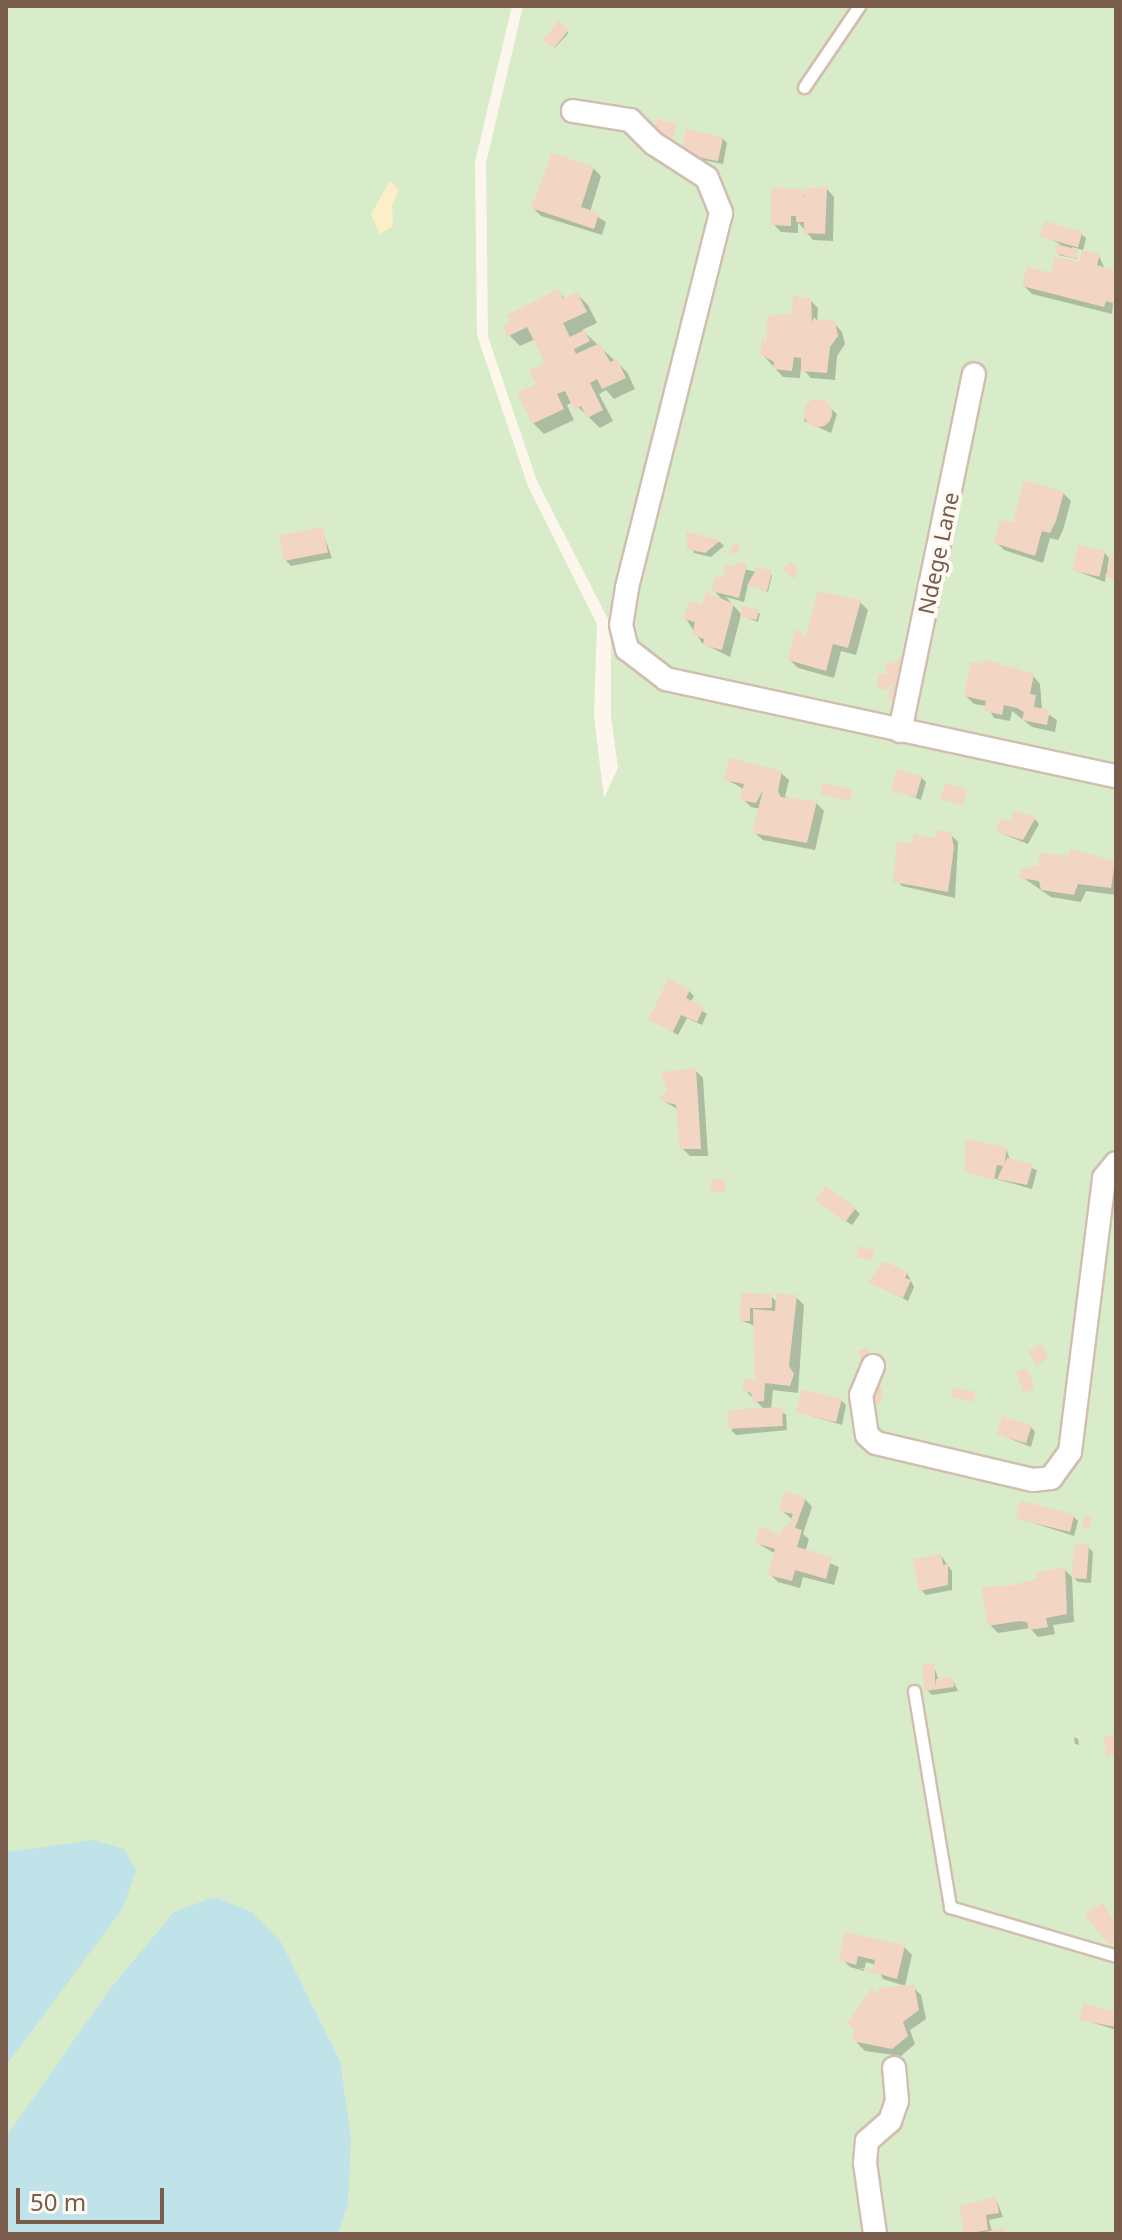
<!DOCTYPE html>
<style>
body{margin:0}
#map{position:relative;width:1122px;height:2240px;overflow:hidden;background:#fdf6ec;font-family:"Noto Sans",sans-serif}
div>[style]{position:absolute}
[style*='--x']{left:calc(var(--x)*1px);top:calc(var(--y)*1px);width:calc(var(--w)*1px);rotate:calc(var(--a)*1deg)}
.green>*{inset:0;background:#d8ecc9}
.sand>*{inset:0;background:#fcefc7}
.water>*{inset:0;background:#bfe3e8}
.shadow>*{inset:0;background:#0003;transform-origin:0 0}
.building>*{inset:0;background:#f3d5c3;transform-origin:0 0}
.round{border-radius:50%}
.roads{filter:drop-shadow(2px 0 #d1beb0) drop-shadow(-2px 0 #d1beb0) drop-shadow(0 2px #d1beb0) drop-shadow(0 -2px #d1beb0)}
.service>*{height:11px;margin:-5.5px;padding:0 5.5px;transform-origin:5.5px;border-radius:5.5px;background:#fff}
.minor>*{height:22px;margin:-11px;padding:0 11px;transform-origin:11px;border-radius:11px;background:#fff}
span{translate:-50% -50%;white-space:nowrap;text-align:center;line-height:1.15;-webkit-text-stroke:8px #fffaf3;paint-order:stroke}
.street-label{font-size:22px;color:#7a5c4d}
.frame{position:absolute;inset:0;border:8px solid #7a5c4d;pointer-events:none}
.scale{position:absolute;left:16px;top:2188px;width:148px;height:36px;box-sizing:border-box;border:4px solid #7a5c4d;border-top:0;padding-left:10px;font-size:24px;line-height:28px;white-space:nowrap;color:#7a5c4d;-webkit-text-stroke:6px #fffaf3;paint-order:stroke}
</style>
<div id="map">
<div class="green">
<div style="clip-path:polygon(6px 6px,512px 6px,475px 162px,477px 335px,528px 486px,597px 624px,594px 716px,604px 798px,618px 768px,611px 717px,611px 625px,537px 481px,488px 337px,486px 163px,523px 6px,1116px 6px,1116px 2234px,6px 2234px)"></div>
</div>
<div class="sand">
<div style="clip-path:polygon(390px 181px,399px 190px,392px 205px,393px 226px,380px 234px,371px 214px)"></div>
</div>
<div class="water">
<div style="clip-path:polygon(94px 1840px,124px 1849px,136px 1870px,123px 1908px,6px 2066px,6px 1852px)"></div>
<div style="clip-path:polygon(214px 1897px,252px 1912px,281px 1942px,340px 2061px,351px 2139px,348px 2203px,338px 2234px,6px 2234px,6px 2137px,110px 1989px,174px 1912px)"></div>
</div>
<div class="shadow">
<div style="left:559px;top:24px;width:13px;height:21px;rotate:42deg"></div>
<div style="clip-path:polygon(722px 138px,727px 143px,723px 164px,688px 157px)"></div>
<div style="clip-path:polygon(593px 168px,601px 176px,590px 212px,606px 222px,602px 235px,541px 216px,533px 208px)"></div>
<div style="clip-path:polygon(827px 189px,834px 197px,833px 241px,813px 240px,798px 222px,798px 233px,781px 232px,773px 224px,800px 191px,804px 195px)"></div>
<div style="clip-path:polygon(1081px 234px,1086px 238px,1083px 250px,1072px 247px,1077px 259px,1059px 255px,1060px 244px,1042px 235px)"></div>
<div style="clip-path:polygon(1099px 256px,1105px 269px,1116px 274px,1112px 314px,1032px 294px,1024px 286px)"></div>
<div style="clip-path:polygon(558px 292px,566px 299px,577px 294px,588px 305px,597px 323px,582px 330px,627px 372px,635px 389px,614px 399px,606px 390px,599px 394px,613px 421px,600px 428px,573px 402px,567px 405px,574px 420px,544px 434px,533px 423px,547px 364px,535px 339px,520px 346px,509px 335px)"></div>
<div style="clip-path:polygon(810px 300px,818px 308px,817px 324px,834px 323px,842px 332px,845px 344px,837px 356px,835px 380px,811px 378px,801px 367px,800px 378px,783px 377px,762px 354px)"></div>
<div style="clip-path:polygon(820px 400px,837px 414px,831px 433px,804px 421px,811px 402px,818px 404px)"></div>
<div style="clip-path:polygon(1063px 493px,1071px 501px,1063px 530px,1058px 540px,1050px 538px,1043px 563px,1004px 550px,996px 542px)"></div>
<div style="clip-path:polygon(322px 530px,332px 558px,291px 566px,286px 561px)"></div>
<div style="clip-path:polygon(688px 535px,720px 542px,724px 546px,711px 557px,694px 553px)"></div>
<div style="clip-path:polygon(1104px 552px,1109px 558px,1107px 570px,1116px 557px,1116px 580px,1106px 573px,1105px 582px,1074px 570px)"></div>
<div style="clip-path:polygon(728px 566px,772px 575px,768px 592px,748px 584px,744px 602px,726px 597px,742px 615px,760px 613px,758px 622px,741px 615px,730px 657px,702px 643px,686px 619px,704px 608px,707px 595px,721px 598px,713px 590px,724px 581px)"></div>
<div style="clip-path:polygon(860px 602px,868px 610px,856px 655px,841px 651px,834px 678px,798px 668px,790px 660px,807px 639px)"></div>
<div style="clip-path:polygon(973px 664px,1017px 669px,1033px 676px,1040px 684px,1042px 710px,1057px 720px,1055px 732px,1032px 727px,1012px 711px,1010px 721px,994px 718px,987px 706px,974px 704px,966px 696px)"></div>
<div style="clip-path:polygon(781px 773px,789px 780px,785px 797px,816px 803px,824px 811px,815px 850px,763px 840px,755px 833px,760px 809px,751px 807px,743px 799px,745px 790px,726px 779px)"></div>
<div style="clip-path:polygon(921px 777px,926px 782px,921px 800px,894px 789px)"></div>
<div style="clip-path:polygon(1035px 819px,1039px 824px,1028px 844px,998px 832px)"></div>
<div style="clip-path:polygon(950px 834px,958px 842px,955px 898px,902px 886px,894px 878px,915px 846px)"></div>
<div style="clip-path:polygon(1114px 863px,1116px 895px,1086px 891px,1081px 902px,1051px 897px,1022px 877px)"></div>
<div style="clip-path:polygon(689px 991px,694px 996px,690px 1003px,707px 1014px,702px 1025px,687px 1018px,678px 1035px,651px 1020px)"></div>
<div style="clip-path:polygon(695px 1070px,703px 1078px,708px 1156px,690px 1156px,682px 1148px,679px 1110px,662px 1100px)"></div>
<div style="clip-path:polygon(1006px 1148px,1010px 1160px,1037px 1170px,1032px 1189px,967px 1171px)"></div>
<div style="clip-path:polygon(823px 1205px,855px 1209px,860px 1214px,852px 1225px)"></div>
<div style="clip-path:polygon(907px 1273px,914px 1287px,908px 1301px,871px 1282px)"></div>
<div style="clip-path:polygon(743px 1295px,771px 1296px,777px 1302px,796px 1297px,804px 1305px,798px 1393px,773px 1390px,771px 1410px,786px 1414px,787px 1430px,736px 1435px,731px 1430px,765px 1410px,745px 1390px,757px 1381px,756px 1326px,742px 1321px)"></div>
<div style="clip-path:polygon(841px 1400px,846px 1405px,842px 1425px,798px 1412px)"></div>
<div style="clip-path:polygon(1031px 1427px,1035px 1432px,1031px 1447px,999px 1434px)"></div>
<div style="clip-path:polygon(805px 1499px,812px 1507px,803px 1534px,809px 1539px,805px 1552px,839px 1567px,834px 1585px,803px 1577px,800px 1588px,778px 1582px,770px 1574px,776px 1554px,757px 1543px,782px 1538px,792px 1519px,781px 1510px)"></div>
<div style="clip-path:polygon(1073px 1516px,1078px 1521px,1074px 1536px,1018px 1518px)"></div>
<div style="clip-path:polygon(1088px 1547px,1093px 1552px,1091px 1583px,1078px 1582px,1073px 1577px)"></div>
<div style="clip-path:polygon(941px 1556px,952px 1571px,952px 1590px,926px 1595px,921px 1590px)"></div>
<div style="clip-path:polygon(1065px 1570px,1072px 1577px,1074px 1622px,1053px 1625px,1055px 1634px,1038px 1637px,1030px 1628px,998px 1633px,990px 1625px,1013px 1587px)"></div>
<div style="clip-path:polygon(934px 1666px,939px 1681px,952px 1679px,958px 1691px,932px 1695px,927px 1690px)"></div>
<div style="clip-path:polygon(1074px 1737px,1078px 1739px,1079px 1745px,1075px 1744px)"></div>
<div style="clip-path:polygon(846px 1935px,904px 1947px,912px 1955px,905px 1986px,883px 1979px,876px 1965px,866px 1962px,864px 1971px,850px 1967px,842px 1959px)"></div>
<div style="clip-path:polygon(913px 1987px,921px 1995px,926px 2019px,910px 2030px,915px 2044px,901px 2056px,865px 2051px,857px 2043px,856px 2030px,877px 1997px)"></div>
<div style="clip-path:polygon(1116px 2013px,1116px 2030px,1082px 2019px)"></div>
<div style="clip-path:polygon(996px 2199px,1003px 2217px,989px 2220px,992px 2232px,1007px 2234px,967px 2234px)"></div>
</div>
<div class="building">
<div style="left:558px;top:21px;width:14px;height:24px;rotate:39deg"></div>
<div style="left:656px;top:119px;width:21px;height:15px;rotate:11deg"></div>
<div style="left:686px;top:129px;width:38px;height:25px;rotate:12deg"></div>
<div style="clip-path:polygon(552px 153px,594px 167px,581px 207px,599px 213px,594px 229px,531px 208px)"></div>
<div style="clip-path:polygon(827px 187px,825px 234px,804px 233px,804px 222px,796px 222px,796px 216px,791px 216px,791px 226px,771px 225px,771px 188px,801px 189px,804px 197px,804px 189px)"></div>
<div style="left:1044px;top:221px;width:40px;height:16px;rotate:16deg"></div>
<div style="left:1057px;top:244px;width:22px;height:9px;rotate:16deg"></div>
<div style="clip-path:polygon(1082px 250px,1100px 254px,1097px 265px,1115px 270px,1116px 304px,1106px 301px,1104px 307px,1022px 286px,1027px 267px,1051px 273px,1055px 256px,1079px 262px)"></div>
<div style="clip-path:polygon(559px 289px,563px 298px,577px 292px,587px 312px,563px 323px,570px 337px,584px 330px,590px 341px,574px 349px,576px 354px,600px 343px,610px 362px,617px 359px,626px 378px,602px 389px,597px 379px,590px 383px,603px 410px,587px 418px,581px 406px,574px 410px,565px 391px,557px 394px,564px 409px,532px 424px,517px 393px,536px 384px,529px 370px,545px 363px,527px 327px,507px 337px,503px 327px,510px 323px,507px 315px)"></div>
<div style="clip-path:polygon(793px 296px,811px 298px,812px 322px,814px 317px,819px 323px,821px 319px,835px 321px,838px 336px,830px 347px,827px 373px,801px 371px,801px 358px,794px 357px,792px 371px,773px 369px,774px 362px,760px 354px,762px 336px,766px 345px,767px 316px,792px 313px)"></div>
<div class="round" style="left:804px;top:399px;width:28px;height:28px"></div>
<div style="clip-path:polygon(1024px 480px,1064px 492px,1056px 521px,1050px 533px,1042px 531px,1035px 556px,994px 543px,1000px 520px,1013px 523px)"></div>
<div style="left:323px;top:527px;width:26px;height:45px;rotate:79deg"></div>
<div style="clip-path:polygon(686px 533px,687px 532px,721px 540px,705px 553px,687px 549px)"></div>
<div style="clip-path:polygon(734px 542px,740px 543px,737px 554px,729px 552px)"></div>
<div style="left:1078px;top:545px;width:28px;height:26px;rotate:13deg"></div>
<div style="clip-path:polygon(1112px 554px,1116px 555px,1116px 581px,1106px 576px)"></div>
<div style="clip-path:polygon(790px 561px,798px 569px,794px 579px,783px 569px)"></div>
<div style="clip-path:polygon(737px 562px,747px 564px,739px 598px,711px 591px,715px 576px,723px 578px,726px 564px,736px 567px)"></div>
<div style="clip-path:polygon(757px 567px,772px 571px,767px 591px,747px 586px)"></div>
<div style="clip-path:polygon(818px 591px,861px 600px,848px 648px,833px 644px,826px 671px,788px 660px,796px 629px,806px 636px)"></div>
<div style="clip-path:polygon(706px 592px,734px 604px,722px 650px,703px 645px,704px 639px,692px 635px,695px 622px,684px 619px,688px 601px,702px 605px)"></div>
<div style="left:742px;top:606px;width:17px;height:11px;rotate:10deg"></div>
<div style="clip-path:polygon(908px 650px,903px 704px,887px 699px,892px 682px,886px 691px,876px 685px,879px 674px,886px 674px,886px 662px,892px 664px)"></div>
<div style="clip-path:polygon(983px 659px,1034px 674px,1030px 694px,1036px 695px,1034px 707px,1050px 710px,1047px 725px,1022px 720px,1024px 712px,1017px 708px,1004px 705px,1002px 715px,984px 711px,986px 701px,964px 696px,971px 661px,983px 664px)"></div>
<div style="clip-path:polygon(729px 758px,782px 771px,778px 791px,781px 797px,817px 801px,807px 843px,752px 833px,763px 790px,756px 803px,740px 800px,744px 784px,724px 780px)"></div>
<div style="left:897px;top:769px;width:26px;height:22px;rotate:16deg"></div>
<div style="left:823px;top:783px;width:30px;height:12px;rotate:12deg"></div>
<div style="left:945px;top:783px;width:23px;height:17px;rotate:15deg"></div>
<div style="clip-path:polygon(1013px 811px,1036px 817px,1023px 840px,996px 832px,1000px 818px,1010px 821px)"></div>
<div style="clip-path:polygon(937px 830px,951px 832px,954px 848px,948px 892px,893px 882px,897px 841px,913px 844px,913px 834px,936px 838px)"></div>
<div style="clip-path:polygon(1070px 849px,1115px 861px,1111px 888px,1078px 884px,1074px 895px,1041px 890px,1039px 881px,1019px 878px,1022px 869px,1038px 865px,1040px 853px,1069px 856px)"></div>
<div style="clip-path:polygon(668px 979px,690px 990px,686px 998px,704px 1007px,697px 1022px,681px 1015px,673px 1032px,648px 1020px)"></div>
<div style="clip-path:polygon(696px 1068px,701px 1149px,680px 1149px,676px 1105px,659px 1100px,667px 1090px,661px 1072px)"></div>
<div style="clip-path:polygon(965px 1139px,1007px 1147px,1004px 1166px,997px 1165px,994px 1180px,965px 1172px)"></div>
<div style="clip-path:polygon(1007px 1158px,1033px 1164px,1027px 1185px,997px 1179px)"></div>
<div style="left:711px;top:1179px;width:14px;height:13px"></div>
<div style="left:826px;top:1186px;width:37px;height:18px;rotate:36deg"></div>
<div style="left:859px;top:1246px;width:17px;height:11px;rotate:17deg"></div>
<div style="clip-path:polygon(884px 1261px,908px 1272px,905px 1278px,911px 1280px,903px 1298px,868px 1282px)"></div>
<div style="clip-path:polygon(741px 1293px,772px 1294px,772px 1308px,750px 1308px,750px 1321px,740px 1321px)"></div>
<div style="clip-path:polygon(776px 1293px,797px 1295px,789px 1366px,794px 1374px,790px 1386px,765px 1383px,764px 1401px,753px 1402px,751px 1393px,743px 1391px,744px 1379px,755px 1379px,753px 1309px,775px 1311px)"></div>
<div style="left:1041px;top:1344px;width:16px;height:15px;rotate:60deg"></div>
<div style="left:868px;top:1348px;width:9px;height:10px;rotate:77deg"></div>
<div style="left:1027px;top:1368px;width:22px;height:12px;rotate:69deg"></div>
<div style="clip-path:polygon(868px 1387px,883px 1387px,881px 1404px,866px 1403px)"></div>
<div style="clip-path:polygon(953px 1388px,976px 1392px,973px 1402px,952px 1397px)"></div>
<div style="left:802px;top:1389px;width:41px;height:24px;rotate:14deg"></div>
<div style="left:782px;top:1407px;width:19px;height:54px;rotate:87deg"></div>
<div style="left:1002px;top:1416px;width:31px;height:19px;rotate:17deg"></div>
<div style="clip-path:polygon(784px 1491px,806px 1498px,795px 1528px,802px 1530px,797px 1547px,832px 1557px,826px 1579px,795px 1570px,792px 1581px,768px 1575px,775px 1549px,755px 1543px,760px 1526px,781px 1535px,784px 1525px,789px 1526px,793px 1514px,779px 1511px)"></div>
<div style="left:1020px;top:1501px;width:56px;height:18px;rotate:14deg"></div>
<div style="left:1084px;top:1516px;width:7px;height:12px;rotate:8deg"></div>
<div style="left:1074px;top:1544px;width:15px;height:34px;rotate:4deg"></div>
<div style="clip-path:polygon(941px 1554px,943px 1565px,948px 1564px,948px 1585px,919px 1591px,913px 1559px)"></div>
<div style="clip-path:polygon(1065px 1567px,1067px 1614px,1046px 1618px,1048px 1627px,1029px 1630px,1027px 1622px,1019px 1621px,988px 1626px,981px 1587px,1013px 1585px,1038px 1579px,1037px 1572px)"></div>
<div style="clip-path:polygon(935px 1663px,935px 1686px,936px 1679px,953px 1677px,954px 1687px,925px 1691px,922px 1665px)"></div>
<div style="clip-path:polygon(1116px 1735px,1116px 1754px,1106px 1756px,1104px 1736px)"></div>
<div style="clip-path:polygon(1103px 1903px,1116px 1925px,1116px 1941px,1109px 1945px,1084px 1914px)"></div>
<div style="clip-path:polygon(845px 1932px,905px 1945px,897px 1979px,858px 1968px,873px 1969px,875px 1960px,858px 1956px,856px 1965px,839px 1960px)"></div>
<div style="clip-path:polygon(914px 1984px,919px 2010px,903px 2022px,908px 2036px,892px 2049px,852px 2041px,854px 2028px,847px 2023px,871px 1989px,877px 1994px,880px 1988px)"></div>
<div style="clip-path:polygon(1083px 2004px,1116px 2011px,1116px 2027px,1079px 2020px)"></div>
<div style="clip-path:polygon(996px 2197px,999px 2213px,986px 2215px,988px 2230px,964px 2234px,959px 2206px)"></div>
<div style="clip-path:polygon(1004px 2228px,1005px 2234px,980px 2234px,980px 2233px)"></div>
</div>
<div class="roads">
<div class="service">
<div style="--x:804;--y:87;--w:98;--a:-55.8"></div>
<div style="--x:914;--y:1691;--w:219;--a:80.5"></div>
<div style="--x:950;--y:1907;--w:173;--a:16.4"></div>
</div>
<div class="minor">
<div style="--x:573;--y:111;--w:58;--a:9"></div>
<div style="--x:630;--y:120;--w:33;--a:45"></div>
<div style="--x:653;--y:143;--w:64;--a:32.9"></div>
<div style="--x:707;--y:178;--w:38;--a:68"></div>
<div style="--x:721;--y:213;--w:387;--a:104.1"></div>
<div style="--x:627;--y:588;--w:37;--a:99"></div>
<div style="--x:621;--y:625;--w:25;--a:76"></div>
<div style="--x:627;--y:649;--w:49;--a:37.6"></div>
<div style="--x:666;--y:679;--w:460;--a:12.2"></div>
<div style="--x:900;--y:731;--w:364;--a:-78.3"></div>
<div style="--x:873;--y:1366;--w:31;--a:112"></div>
<div style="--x:861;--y:1395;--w:40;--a:81.5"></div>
<div style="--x:867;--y:1435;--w:12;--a:42"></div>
<div style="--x:876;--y:1443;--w:161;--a:13.3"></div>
<div style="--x:1033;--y:1480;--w:18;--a:-6"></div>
<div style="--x:1051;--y:1478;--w:32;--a:-54"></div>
<div style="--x:1070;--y:1452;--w:276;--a:-82.9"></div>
<div style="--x:1104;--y:1178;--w:19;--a:-51"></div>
<div style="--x:875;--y:2234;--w:72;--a:-98"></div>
<div style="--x:865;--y:2163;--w:22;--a:-85"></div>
<div style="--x:867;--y:2141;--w:30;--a:-41"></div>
<div style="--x:890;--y:2121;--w:21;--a:-71"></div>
<div style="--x:897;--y:2101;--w:33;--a:-95"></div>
</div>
</div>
<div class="street-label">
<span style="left:938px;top:553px;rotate:-78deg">Ndege Lane</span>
</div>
<div class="frame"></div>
<div class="scale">50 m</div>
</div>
